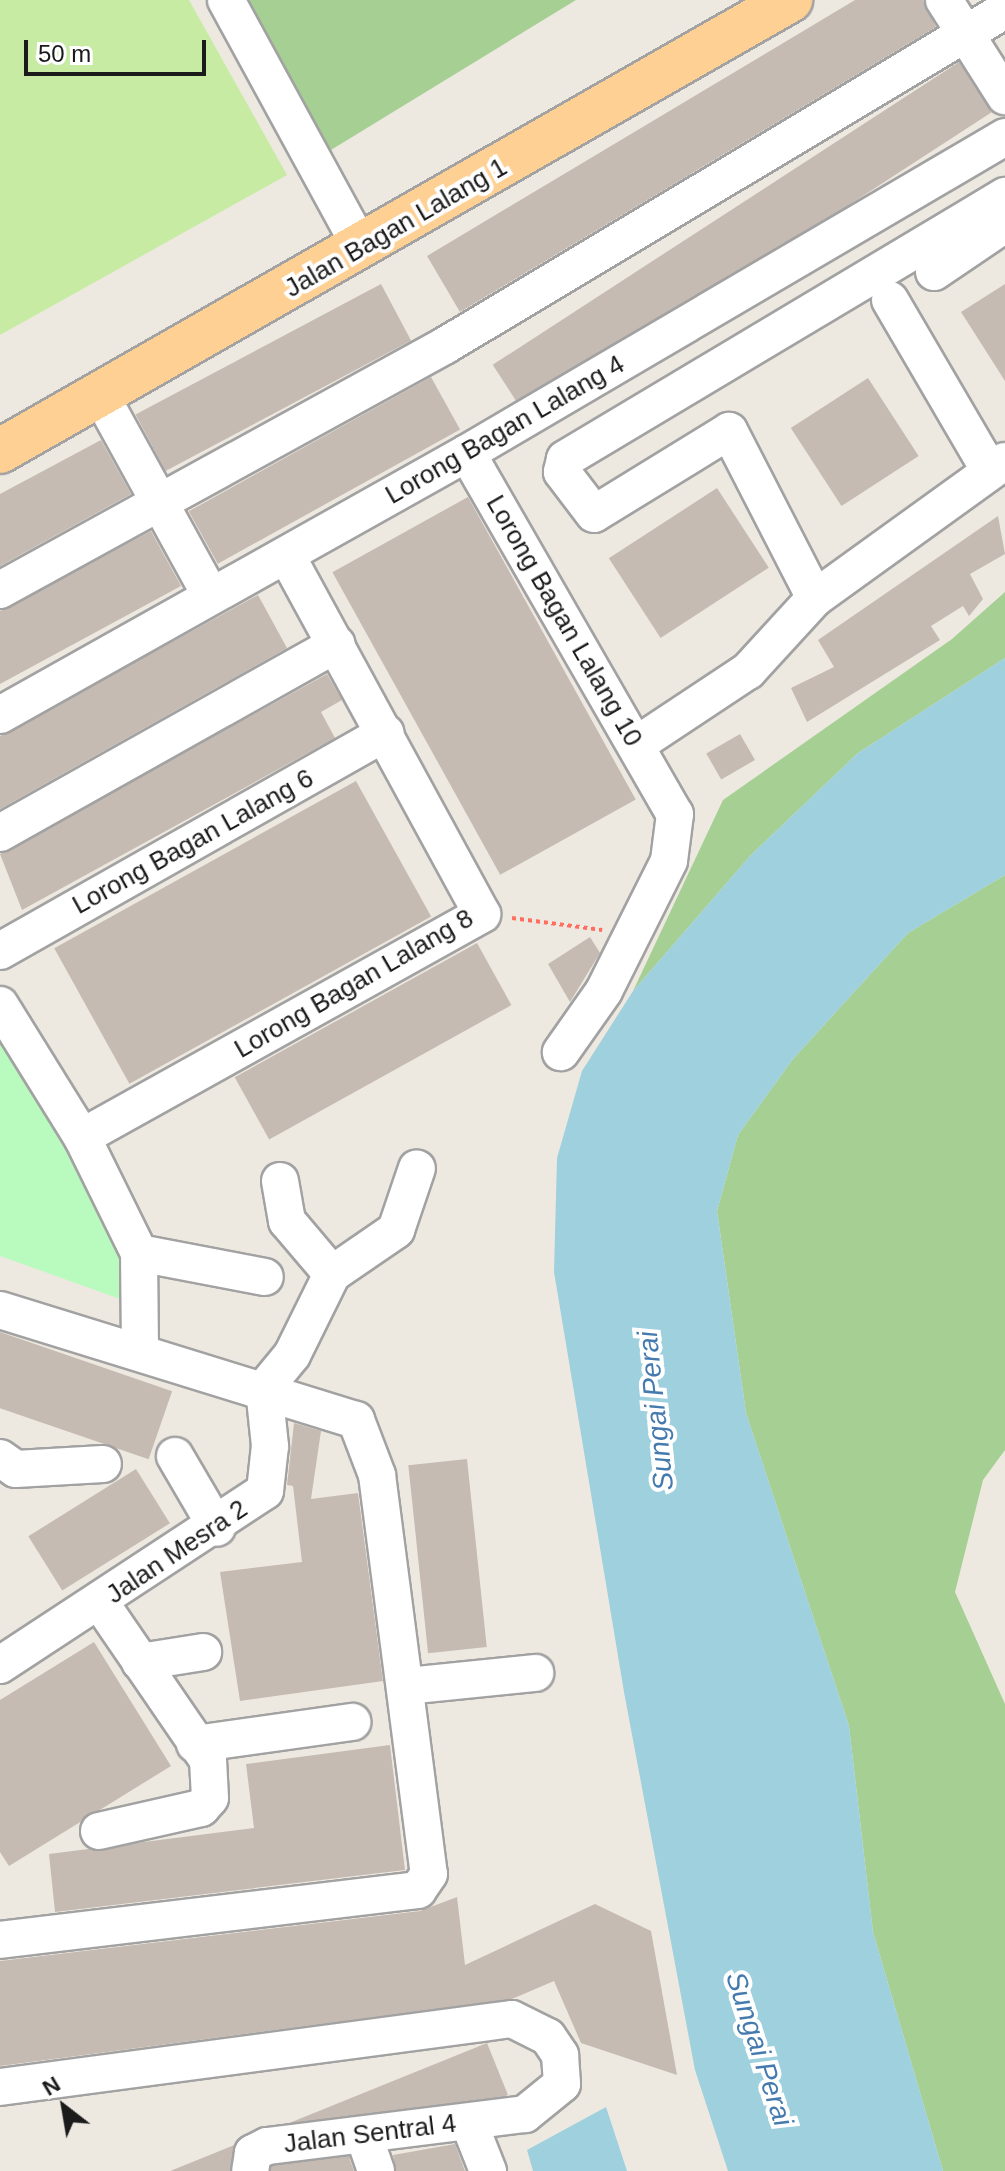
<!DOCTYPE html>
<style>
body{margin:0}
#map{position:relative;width:1005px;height:2171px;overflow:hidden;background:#eee9e0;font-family:Arial,sans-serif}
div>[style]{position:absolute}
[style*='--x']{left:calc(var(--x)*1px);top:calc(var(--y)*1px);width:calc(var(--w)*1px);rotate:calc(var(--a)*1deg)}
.grass>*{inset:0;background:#c7eba3}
.forest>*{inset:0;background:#a5cf93}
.park>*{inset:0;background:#b9fbbe}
.water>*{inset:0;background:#9ed0de}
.building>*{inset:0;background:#c5bbb3;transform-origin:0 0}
.path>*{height:4px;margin-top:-2px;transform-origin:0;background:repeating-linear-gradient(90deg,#ff6f60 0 4px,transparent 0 8px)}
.roads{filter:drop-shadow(2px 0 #a2a2a2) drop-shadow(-2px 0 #a2a2a2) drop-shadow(0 2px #a2a2a2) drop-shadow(0 -2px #a2a2a2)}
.minor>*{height:36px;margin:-18px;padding:0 18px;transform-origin:18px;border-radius:18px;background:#fff}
.major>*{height:44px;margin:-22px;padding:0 22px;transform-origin:22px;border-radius:22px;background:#ffd094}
span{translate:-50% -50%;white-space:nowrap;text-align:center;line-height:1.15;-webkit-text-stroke:8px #fff;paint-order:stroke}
.street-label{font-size:26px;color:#1b1b1b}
.water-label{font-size:28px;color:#457aae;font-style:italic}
.north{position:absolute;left:24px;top:2067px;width:80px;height:80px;-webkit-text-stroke:6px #fff;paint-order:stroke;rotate:329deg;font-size:22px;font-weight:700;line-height:32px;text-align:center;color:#1b1b1b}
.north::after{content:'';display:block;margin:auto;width:28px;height:36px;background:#1b1b1b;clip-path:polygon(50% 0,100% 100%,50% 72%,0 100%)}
.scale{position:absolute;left:24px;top:40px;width:182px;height:36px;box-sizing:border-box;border:4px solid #1b1b1b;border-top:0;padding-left:10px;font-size:24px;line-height:28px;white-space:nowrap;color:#1b1b1b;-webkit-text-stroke:6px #fff;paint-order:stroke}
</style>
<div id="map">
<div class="grass">
<div style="clip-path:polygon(0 0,189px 0,287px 175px,0 335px)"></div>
</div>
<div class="forest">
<div style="clip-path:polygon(241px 0,576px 0,326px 153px)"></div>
<div style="clip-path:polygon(1005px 592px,1005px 658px,858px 753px,751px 855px,633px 991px,723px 800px,952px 639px)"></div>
<div style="clip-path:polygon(1005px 875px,1005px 1450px,983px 1480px,955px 1592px,1005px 1704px,1005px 2171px,943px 2171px,873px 1932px,849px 1726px,746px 1413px,717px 1211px,738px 1135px,793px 1059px,908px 933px)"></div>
</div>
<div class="park">
<div style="clip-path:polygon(0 1039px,127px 1253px,123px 1300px,0 1256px)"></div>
</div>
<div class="water">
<div style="clip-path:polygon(1005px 658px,1005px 875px,908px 933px,793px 1059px,738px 1135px,717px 1211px,746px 1413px,849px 1726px,873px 1932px,943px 2171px,728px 2171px,695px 2070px,624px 1692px,554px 1272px,557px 1158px,582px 1071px,633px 991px,751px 855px,858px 753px)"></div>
<div style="clip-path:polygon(606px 2107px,627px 2171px,533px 2171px,527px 2150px)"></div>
</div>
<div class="building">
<div style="clip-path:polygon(855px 0,923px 0,936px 27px,460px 312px,427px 256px)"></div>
<div style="left:959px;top:62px;width:60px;height:556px;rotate:57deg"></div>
<div style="left:381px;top:284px;width:64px;height:278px;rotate:62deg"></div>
<div style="clip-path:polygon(1005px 284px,1005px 381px,961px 312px)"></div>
<div style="left:431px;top:377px;width:60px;height:277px;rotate:61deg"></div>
<div style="left:868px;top:378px;width:93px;height:92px;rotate:57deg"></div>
<div style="clip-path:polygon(101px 440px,131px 494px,0 566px,0 494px)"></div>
<div style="left:717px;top:488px;width:95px;height:129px;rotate:57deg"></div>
<div style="left:468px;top:497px;width:346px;height:155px;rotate:61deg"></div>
<div style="clip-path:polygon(998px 516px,1005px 554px,970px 574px,983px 599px,969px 616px,963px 606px,931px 626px,940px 640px,807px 722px,791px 688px,834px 667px,818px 640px)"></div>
<div style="clip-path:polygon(151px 531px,181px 586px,0 684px,0 611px)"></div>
<div style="clip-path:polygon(258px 595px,287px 648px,0 809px,0 736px)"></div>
<div style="clip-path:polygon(327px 674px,342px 700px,321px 712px,335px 738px,22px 910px,0 854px)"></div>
<div style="left:740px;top:734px;width:30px;height:39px;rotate:60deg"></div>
<div style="left:356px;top:781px;width:155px;height:345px;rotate:61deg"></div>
<div style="clip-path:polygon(590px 937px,600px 953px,570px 1002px,548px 964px)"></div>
<div style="left:477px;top:943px;width:71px;height:277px;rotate:61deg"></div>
<div style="left:0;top:1332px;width:182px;height:72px;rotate:19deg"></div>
<div style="clip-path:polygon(294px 1423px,321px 1431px,311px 1499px,358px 1493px,383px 1681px,240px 1701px,220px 1572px,302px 1562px,293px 1486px,287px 1485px)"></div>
<div style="left:467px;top:1459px;width:189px;height:59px;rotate:84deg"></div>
<div style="left:136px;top:1469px;width:64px;height:127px;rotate:58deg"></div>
<div style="clip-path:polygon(94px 1642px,171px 1766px,9px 1866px,0 1852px,0 1700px)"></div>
<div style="clip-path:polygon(390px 1745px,405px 1870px,55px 1912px,49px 1854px,254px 1828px,246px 1764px)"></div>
<div style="clip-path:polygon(457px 1897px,465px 1965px,595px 1904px,651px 1931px,677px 2075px,581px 2043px,554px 1981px,512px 1999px,0 2066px,0 1961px,420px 1911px)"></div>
<div style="left:487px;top:2043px;width:56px;height:491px;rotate:68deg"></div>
<div style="clip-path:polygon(455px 2144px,465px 2171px,396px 2171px,393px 2155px)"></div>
<div style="clip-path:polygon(349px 2157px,354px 2171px,279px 2171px,283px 2165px)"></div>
</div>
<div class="path">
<div style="--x:512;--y:918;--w:91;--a:7.6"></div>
</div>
<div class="roads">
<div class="minor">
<div style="--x:226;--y:0;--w:282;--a:61.4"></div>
<div style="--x:944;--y:0;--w:114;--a:57.6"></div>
<div style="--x:934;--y:272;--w:86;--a:-34.1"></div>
<div style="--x:890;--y:300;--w:198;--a:59.7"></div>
<div style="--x:101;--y:396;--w:228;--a:61.2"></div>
<div style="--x:467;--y:453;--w:417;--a:60.1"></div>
<div style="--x:675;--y:814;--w:47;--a:97.3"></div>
<div style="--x:669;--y:861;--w:145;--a:116.6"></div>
<div style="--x:604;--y:991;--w:75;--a:125.2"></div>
<div style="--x:0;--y:590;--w:509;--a:-28.78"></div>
<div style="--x:446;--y:345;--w:652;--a:-30.93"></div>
<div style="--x:815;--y:598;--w:188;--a:-117.2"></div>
<div style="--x:729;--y:431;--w:158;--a:148.4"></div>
<div style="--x:594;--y:514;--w:53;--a:-127.3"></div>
<div style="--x:562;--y:472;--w:13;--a:-77"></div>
<div style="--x:565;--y:459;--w:513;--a:-30.87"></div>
<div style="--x:0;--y:715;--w:535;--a:-29.29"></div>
<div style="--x:467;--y:453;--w:624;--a:-30.43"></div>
<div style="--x:636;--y:745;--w:134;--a:-33.5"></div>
<div style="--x:748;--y:671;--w:99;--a:-47.5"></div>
<div style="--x:815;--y:598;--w:234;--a:-35.8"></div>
<div style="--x:0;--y:833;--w:386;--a:-29.3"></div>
<div style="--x:0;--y:951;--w:443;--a:-29.5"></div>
<div style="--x:0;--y:1005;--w:155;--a:58.2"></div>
<div style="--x:82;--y:1137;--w:129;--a:63.8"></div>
<div style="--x:139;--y:1253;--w:99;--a:89.4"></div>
<div style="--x:82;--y:1137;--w:458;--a:-29.1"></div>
<div style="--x:482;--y:914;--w:408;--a:-118.6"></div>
<div style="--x:280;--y:1181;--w:41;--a:80.1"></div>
<div style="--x:287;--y:1221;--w:70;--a:49.7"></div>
<div style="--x:139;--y:1253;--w:128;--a:10.8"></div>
<div style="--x:0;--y:1310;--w:373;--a:17.2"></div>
<div style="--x:356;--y:1420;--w:59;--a:69.1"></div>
<div style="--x:377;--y:1475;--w:402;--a:82.6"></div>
<div style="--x:429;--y:1874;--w:19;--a:125"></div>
<div style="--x:418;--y:1890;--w:421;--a:173.2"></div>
<div style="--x:264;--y:1389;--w:44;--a:-50.5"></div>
<div style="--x:292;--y:1355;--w:90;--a:-63.7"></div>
<div style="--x:332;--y:1274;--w:78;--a:-34.5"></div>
<div style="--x:396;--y:1230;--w:65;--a:-71.3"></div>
<div style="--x:175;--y:1456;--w:83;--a:59.7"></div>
<div style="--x:0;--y:1458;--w:19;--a:35"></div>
<div style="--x:16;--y:1469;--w:87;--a:-3.3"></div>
<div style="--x:140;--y:1662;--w:64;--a:-9"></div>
<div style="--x:0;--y:1665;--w:317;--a:-33.3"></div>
<div style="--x:265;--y:1491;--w:45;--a:-83.7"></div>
<div style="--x:270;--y:1446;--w:57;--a:-96"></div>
<div style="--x:406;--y:1686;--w:130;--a:-5.8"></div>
<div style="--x:195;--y:1744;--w:159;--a:-8"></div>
<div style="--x:99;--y:1831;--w:105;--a:-12.7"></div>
<div style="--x:201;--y:1808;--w:13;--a:-48"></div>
<div style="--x:210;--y:1798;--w:38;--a:-93"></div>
<div style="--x:208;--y:1760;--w:189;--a:-124.4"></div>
<div style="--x:0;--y:2087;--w:516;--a:-7.57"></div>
<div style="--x:512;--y:2019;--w:40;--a:26.6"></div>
<div style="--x:548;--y:2037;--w:22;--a:56"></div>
<div style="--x:560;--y:2055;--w:29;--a:86"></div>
<div style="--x:562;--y:2084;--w:48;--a:141"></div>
<div style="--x:525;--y:2114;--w:260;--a:172.9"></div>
<div style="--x:267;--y:2146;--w:16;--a:153"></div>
<div style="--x:253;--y:2153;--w:18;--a:99"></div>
<div style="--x:469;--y:2123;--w:52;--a:68.4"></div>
<div style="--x:364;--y:2136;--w:37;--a:71"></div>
</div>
<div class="major">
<div style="--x:0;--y:451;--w:910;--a:-29.72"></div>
</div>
</div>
<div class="street-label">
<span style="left:396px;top:228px;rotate:-30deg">Jalan Bagan Lalang 1</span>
<span style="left:505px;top:430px;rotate:-30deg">Lorong Bagan Lalang 4</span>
<span style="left:564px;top:621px;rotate:60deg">Lorong Bagan Lalang 10</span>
<span style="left:193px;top:842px;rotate:-29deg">Lorong Bagan Lalang 6</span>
<span style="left:354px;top:984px;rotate:-30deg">Lorong Bagan Lalang 8</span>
<span style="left:177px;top:1552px;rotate:-34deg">Jalan Mesra 2</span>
<span style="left:370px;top:2134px;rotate:-7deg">Jalan Sentral 4</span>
</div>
<div class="water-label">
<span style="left:656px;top:1411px;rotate:-96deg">Sungai Perai</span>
<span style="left:759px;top:2049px;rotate:72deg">Sungai Perai</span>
</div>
<div class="north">N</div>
<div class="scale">50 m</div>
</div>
